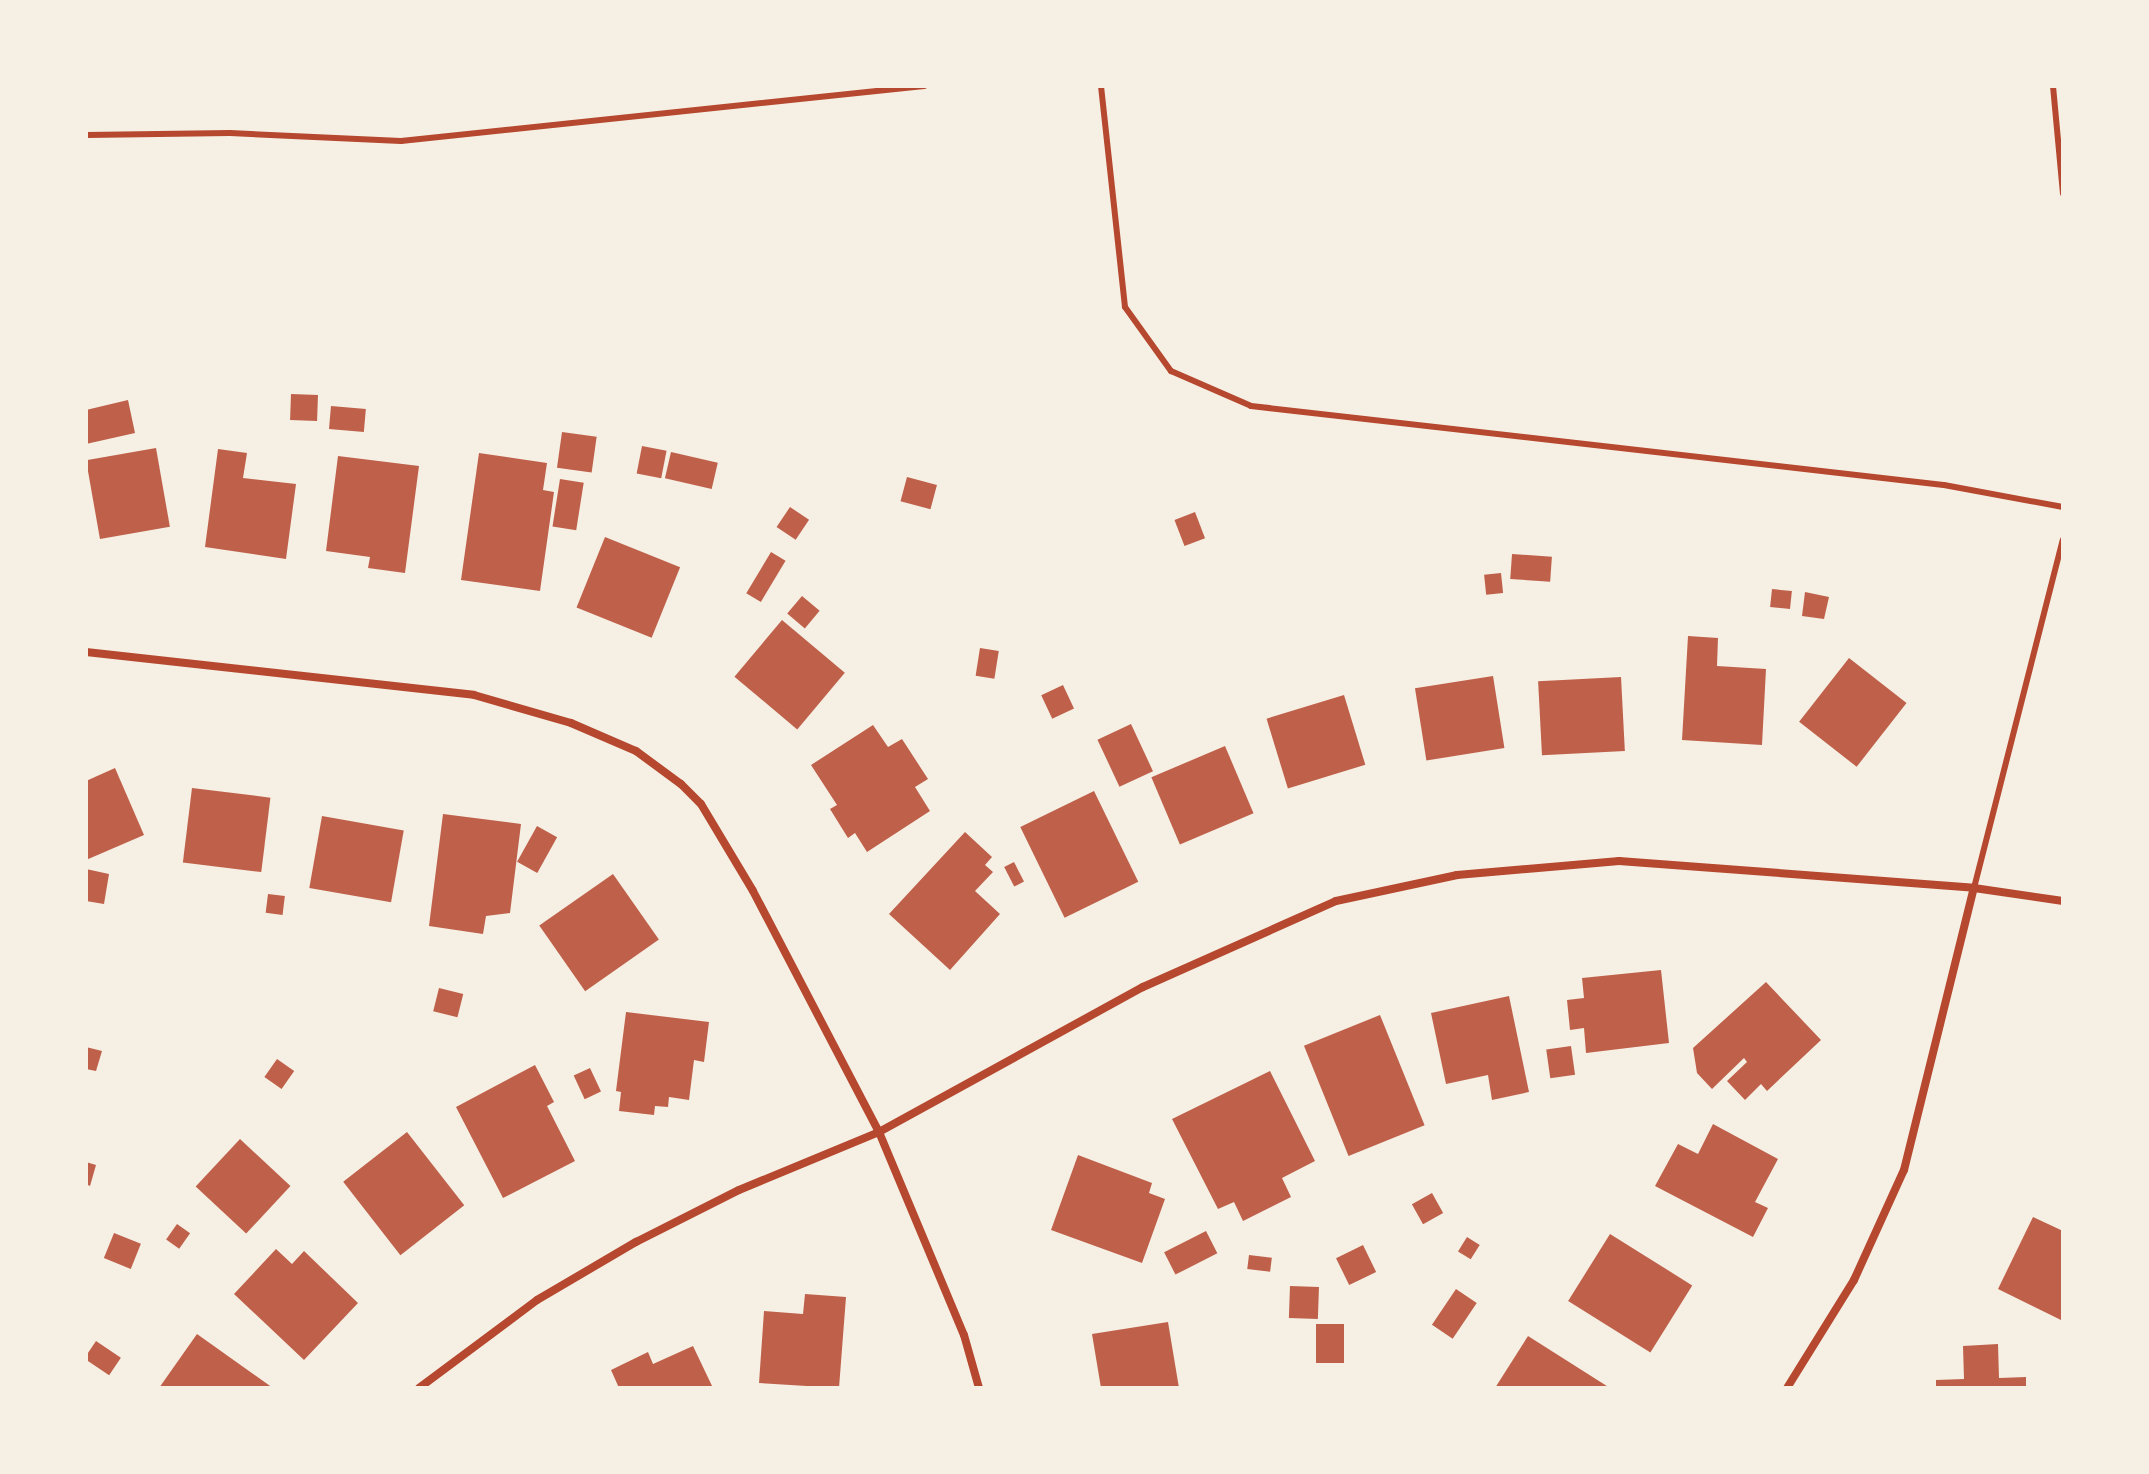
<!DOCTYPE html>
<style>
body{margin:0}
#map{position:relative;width:2149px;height:1474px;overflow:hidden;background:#f6efe4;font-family:"Exo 2",sans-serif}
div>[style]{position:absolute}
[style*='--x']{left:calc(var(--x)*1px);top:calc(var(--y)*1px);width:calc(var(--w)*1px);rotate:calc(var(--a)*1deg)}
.building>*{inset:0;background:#bf614a;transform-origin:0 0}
.service>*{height:6px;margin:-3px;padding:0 3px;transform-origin:3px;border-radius:3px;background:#b5482f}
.minor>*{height:8px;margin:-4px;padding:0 4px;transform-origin:4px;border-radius:4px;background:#b5482f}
span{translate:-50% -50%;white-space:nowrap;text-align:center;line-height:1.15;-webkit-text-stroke:6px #f6efe4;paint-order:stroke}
.frame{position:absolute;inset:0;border:88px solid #f6efe4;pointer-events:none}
</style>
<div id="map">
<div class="building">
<div style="left:291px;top:394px;width:27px;height:26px;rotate:2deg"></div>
<div style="clip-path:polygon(128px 400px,135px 433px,86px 444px,86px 410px)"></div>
<div style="left:331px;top:406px;width:35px;height:23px;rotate:5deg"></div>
<div style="left:562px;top:432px;width:35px;height:36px;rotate:8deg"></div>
<div style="left:642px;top:446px;width:25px;height:28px;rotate:11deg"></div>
<div style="left:156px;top:448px;width:80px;height:71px;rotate:80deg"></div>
<div style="clip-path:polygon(218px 449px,247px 453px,243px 478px,296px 484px,286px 559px,205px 547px)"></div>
<div style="left:671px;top:452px;width:48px;height:27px;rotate:13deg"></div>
<div style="clip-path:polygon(479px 453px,547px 463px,543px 490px,554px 492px,540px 591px,461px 580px)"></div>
<div style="clip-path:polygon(338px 456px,419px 466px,405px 573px,368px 568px,370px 557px,326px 551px)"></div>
<div style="left:907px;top:477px;width:31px;height:25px;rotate:15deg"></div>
<div style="left:560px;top:479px;width:24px;height:48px;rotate:9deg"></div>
<div style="left:790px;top:507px;width:23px;height:24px;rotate:34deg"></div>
<div style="left:1195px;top:512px;width:28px;height:22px;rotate:69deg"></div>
<div style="left:605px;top:537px;width:81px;height:76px;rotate:22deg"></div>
<div style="left:771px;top:552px;width:17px;height:48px;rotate:31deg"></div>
<div style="left:1512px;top:554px;width:40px;height:25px;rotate:4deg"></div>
<div style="left:1501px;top:573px;width:20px;height:17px;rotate:84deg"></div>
<div style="left:1772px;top:589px;width:20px;height:18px;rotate:6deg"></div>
<div style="clip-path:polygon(1805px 592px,1829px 597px,1824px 619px,1802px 616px)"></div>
<div style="left:802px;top:596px;width:23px;height:23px;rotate:40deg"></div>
<div style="left:782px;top:620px;width:82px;height:74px;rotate:40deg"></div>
<div style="clip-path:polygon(1688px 636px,1718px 638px,1717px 666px,1766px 669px,1762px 745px,1682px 740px)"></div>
<div style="left:980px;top:648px;width:19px;height:28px;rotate:9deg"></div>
<div style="left:1849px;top:658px;width:73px;height:81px;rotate:38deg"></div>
<div style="left:1493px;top:676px;width:73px;height:79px;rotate:81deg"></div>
<div style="left:1621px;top:677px;width:74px;height:83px;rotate:87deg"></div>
<div style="left:1063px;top:685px;width:26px;height:24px;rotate:65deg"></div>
<div style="left:1344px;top:695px;width:73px;height:81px;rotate:73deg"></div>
<div style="left:1131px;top:724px;width:52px;height:37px;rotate:65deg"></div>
<div style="clip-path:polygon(873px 725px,888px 747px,902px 739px,928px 779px,915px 787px,930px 811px,867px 852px,855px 833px,848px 838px,830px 809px,837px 805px,811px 765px)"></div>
<div style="left:1225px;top:746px;width:73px;height:80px;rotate:67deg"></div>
<div style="clip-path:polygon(115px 768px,144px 835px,86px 860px,86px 781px)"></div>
<div style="left:192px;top:788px;width:79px;height:75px;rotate:7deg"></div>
<div style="left:1094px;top:791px;width:101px;height:82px;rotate:64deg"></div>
<div style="clip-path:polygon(443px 814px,521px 824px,510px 913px,486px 916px,483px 934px,429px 926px)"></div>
<div style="left:322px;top:816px;width:83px;height:73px;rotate:10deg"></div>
<div style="left:537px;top:826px;width:23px;height:41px;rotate:29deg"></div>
<div style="clip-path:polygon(965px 832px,992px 857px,985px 865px,993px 872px,975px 891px,1000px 914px,950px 970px,889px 914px)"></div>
<div style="left:1014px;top:862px;width:22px;height:11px;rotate:63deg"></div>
<div style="clip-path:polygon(86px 869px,109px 874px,104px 904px,86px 901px)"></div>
<div style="left:613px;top:874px;width:80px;height:90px;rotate:55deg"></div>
<div style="left:268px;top:894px;width:17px;height:19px;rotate:7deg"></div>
<div style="clip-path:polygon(1661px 970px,1669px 1043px,1586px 1053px,1584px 1028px,1570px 1030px,1567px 1000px,1584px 998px,1582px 978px)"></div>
<div style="clip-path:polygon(1766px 982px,1821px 1040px,1767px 1091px,1761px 1084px,1745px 1100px,1727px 1081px,1747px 1062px,1744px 1058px,1712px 1089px,1697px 1073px,1693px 1048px)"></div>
<div style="left:439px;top:988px;width:25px;height:24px;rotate:14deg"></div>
<div style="clip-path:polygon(1509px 996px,1529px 1092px,1492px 1100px,1488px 1075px,1446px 1084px,1431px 1013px)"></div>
<div style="clip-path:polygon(626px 1012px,709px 1022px,704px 1062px,694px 1060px,689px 1100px,669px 1097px,668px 1107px,655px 1106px,654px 1115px,619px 1111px,621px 1092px,616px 1091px)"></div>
<div style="left:1380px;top:1015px;width:119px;height:82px;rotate:68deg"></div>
<div style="left:1571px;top:1046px;width:29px;height:25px;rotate:82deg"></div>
<div style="clip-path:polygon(86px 1047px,102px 1051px,96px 1071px,86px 1069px)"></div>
<div style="left:277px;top:1059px;width:21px;height:22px;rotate:35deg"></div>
<div style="clip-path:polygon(535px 1065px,554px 1102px,547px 1106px,575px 1161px,503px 1198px,456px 1107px)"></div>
<div style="left:590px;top:1068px;width:26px;height:18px;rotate:65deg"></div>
<div style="clip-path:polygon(1270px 1071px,1315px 1161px,1282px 1178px,1291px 1197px,1243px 1221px,1234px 1202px,1218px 1209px,1172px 1119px)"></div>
<div style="clip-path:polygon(1713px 1124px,1778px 1159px,1755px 1202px,1768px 1208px,1753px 1237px,1655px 1186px,1678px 1144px,1698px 1154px)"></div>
<div style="left:407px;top:1132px;width:93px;height:81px;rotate:52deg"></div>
<div style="left:240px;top:1139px;width:69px;height:65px;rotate:43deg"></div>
<div style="clip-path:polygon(1078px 1155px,1152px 1183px,1149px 1193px,1165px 1199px,1142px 1263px,1051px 1230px)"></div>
<div style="clip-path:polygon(86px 1162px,96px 1165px,90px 1186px,86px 1184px)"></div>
<div style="left:1432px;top:1193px;width:23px;height:23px;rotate:61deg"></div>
<div style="clip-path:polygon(2033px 1217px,2063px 1231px,2063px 1321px,1998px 1289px)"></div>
<div style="left:177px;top:1224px;width:16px;height:19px;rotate:35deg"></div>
<div style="left:1206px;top:1231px;width:25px;height:47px;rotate:63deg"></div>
<div style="left:114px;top:1233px;width:29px;height:27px;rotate:22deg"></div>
<div style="left:1610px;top:1234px;width:97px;height:79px;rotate:32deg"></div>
<div style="left:1467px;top:1237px;width:15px;height:17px;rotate:32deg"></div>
<div style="left:1363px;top:1245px;width:30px;height:30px;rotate:64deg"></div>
<div style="clip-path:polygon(276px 1249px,292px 1264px,304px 1251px,358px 1303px,304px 1360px,234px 1294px)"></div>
<div style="left:1249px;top:1255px;width:23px;height:14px;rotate:7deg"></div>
<div style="left:1290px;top:1286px;width:29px;height:32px;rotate:2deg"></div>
<div style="left:1456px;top:1289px;width:25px;height:43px;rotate:34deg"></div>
<div style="clip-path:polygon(805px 1294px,846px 1297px,839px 1388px,759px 1383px,764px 1311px,803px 1314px)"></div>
<div style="clip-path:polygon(1168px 1322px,1179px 1388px,1101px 1388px,1092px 1334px)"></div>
<div style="left:1344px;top:1324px;width:39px;height:28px;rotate:90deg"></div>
<div style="clip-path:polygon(197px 1334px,273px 1388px,159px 1388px)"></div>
<div style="clip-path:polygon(1528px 1336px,1610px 1388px,1495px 1388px)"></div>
<div style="left:96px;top:1341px;width:30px;height:21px;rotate:34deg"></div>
<div style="clip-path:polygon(1998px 1344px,1999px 1378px,2026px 1377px,2026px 1388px,1936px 1388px,1936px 1380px,1964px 1379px,1963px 1346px)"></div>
<div style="clip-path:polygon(693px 1346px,713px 1388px,619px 1388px,611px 1370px,648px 1352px,653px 1364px)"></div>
</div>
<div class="service">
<div style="--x:1101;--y:86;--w:222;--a:83.8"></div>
<div style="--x:1125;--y:307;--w:79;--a:54.3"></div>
<div style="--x:1171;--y:371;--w:87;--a:23.6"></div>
<div style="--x:1251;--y:406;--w:697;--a:6.5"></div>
<div style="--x:1944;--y:485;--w:121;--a:10.5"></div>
<div style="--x:2053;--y:86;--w:108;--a:84.7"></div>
<div style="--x:86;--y:135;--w:144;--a:-0.8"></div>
<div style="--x:230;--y:133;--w:171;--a:2.7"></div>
<div style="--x:401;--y:141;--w:526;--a:-6"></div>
<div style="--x:1974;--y:888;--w:359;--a:-75.7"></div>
</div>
<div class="minor">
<div style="--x:86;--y:652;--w:390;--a:6.3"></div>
<div style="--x:474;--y:695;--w:101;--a:16.1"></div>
<div style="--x:571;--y:723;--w:71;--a:23.3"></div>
<div style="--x:636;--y:751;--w:56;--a:36.3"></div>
<div style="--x:681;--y:784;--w:28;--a:45"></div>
<div style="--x:701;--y:804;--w:101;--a:59.1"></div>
<div style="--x:753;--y:891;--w:272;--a:62.4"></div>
<div style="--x:879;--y:1132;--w:220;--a:67.3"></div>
<div style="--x:964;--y:1335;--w:55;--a:74.2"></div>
<div style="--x:419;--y:1388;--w:147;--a:-36.7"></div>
<div style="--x:537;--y:1300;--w:115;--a:-30.4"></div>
<div style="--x:636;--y:1242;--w:115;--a:-26.8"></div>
<div style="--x:739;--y:1190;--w:152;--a:-22.5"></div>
<div style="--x:879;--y:1132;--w:301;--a:-28.8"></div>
<div style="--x:1143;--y:987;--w:211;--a:-24"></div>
<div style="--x:1336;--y:901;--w:124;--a:-12.1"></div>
<div style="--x:1457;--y:875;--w:163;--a:-4.9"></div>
<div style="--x:1619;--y:861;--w:356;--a:4.3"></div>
<div style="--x:1974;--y:888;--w:90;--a:8.3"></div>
<div style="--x:1787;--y:1388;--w:127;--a:-58.2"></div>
<div style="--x:1854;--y:1280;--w:121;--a:-65.6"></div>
<div style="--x:1904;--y:1170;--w:291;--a:-76.1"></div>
</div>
<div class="frame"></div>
</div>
